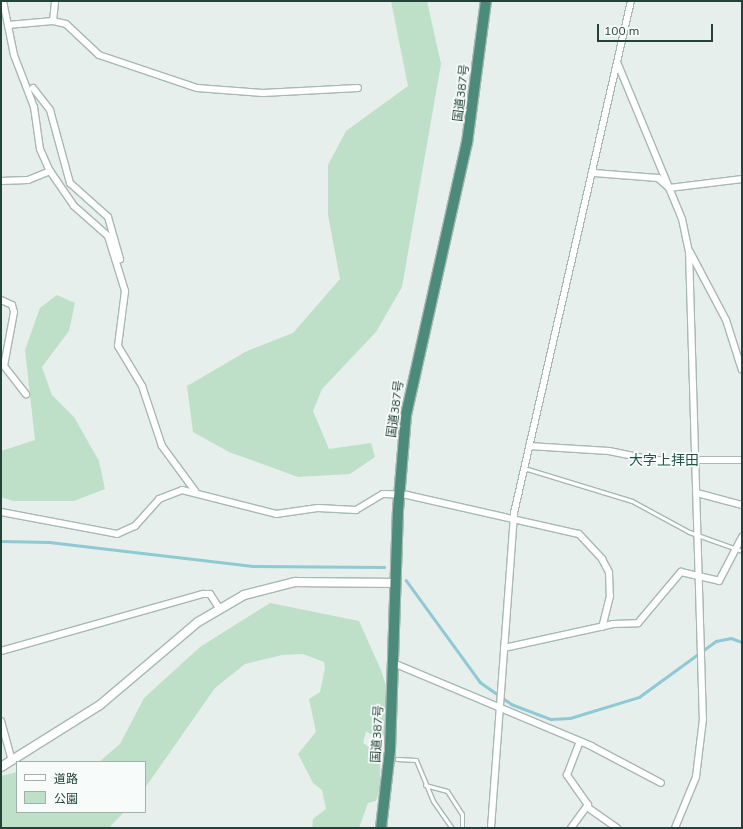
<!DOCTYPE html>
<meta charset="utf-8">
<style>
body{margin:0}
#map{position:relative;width:743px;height:829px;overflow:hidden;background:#e6efeb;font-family:Mulish,"Noto Sans JP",sans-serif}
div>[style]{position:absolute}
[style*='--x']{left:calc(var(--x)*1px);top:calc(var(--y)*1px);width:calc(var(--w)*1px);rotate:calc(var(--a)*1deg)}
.green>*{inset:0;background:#bfe0c8}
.stream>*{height:2.5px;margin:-1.25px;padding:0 1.25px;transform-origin:1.25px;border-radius:1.25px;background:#8ec9d4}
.roads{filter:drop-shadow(1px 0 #a8b8b2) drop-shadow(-1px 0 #a8b8b2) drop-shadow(0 1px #a8b8b2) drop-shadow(0 -1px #a8b8b2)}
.service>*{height:3px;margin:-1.5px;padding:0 1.5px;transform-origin:1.5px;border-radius:1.5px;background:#fff}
.minor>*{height:6px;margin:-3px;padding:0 3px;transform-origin:3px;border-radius:3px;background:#fff}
.tertiary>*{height:8px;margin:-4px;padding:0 4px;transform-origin:4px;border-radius:4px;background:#fff}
.trunk>*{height:10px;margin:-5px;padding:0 5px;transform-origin:5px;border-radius:5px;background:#4c8a7c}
span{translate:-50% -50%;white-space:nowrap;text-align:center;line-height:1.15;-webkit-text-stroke:3.5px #f7fbf9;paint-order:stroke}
.street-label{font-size:12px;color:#24423a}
.quarter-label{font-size:14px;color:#1f5548}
.frame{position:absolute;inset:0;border:2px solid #24423a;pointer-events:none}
.legend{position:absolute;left:16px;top:761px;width:130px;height:52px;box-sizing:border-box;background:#f7fbf9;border:1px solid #a3b1ad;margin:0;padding:5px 7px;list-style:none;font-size:12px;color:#24423a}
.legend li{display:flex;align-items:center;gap:8px;height:20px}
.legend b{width:20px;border:1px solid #a3b1ad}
.scale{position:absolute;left:597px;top:24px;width:116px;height:18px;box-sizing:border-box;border:2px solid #24423a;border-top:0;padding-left:5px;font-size:12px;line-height:14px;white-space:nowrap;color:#24423a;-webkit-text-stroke:3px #f7fbf9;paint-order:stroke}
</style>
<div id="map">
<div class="green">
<div style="clip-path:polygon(391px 1px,427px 1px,441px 64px,402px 287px,376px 332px,322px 389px,313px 411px,329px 449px,371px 443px,375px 457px,350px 474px,298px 477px,229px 452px,193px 432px,187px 386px,247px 351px,293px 333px,340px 279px,328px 215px,328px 165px,346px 131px,408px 86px)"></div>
<div style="clip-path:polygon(57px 295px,75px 303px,69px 331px,42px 367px,52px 395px,74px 417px,99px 461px,105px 489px,74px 501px,13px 501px,1px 497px,1px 451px,35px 440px,25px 350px,40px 308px)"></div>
<div style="clip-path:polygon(270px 603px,359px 621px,381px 670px,389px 695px,384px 735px,379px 740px,366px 731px,363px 743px,380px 754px,380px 789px,376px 801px,368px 803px,359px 828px,312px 828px,313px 819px,326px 809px,322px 790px,313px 783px,298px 754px,316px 732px,309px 699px,320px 692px,325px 668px,324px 662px,303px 654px,282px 655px,245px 664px,215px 688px,145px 788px,145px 762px,99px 762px,120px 744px,144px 698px,200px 647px)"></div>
<div style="clip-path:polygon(17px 772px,17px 812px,124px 812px,109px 828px,1px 828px,1px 776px)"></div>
</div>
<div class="stream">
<div style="--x:1;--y:541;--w:48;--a:1.2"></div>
<div style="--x:49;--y:542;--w:205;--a:6.7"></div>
<div style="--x:253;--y:566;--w:131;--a:0.4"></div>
<div style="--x:406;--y:580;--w:126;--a:54"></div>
<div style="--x:480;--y:682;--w:38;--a:35"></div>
<div style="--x:511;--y:704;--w:43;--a:20.6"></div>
<div style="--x:551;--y:719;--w:19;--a:-3"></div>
<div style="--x:570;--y:718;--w:72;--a:-16.9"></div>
<div style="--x:639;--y:697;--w:95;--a:-36"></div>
<div style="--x:716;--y:641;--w:15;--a:-11"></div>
<div style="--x:731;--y:638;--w:12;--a:20"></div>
</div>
<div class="roads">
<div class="service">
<div style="--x:524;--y:468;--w:113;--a:17"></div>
<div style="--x:632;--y:501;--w:65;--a:28.5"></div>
<div style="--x:689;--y:532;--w:56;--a:19.7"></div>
<div style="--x:397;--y:759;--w:19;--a:3"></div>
<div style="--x:416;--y:760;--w:44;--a:67.5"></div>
<div style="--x:433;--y:801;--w:33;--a:55"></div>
<div style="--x:425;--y:785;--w:23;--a:15"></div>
<div style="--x:447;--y:791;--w:27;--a:57"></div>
<div style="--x:462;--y:814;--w:14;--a:90"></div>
</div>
<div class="minor">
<div style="--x:3;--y:1;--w:55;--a:78.5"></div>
<div style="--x:14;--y:55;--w:56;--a:69"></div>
<div style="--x:34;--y:107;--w:42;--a:81.9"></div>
<div style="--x:40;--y:149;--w:24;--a:66"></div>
<div style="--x:53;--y:21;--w:20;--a:-84"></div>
<div style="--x:8;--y:25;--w:45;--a:-5.1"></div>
<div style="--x:53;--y:21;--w:13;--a:13"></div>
<div style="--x:66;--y:24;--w:45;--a:43.2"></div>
<div style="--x:99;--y:55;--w:103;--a:18.6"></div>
<div style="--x:197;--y:88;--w:66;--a:4.3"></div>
<div style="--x:263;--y:93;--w:95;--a:-3"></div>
<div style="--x:617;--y:62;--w:170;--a:67.5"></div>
<div style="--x:682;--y:219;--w:33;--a:78"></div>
<div style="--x:689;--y:251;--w:468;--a:88.3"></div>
<div style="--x:703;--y:719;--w:58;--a:96.9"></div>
<div style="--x:696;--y:777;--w:55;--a:112.4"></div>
<div style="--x:33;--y:88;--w:28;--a:52"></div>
<div style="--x:50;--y:110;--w:76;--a:74.7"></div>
<div style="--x:70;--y:183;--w:51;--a:41.8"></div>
<div style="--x:108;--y:217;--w:44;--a:74.1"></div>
<div style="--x:594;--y:173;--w:64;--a:4.5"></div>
<div style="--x:658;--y:178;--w:15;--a:42"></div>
<div style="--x:669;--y:188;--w:74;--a:-7"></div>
<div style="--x:1;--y:181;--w:27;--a:-2"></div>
<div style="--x:28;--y:180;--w:24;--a:-22"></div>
<div style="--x:50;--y:171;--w:42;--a:55.6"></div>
<div style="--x:74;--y:206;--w:45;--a:41.4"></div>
<div style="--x:108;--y:236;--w:58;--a:72.8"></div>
<div style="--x:125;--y:291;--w:55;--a:97.3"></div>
<div style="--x:118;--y:346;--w:47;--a:59"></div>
<div style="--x:142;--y:386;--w:63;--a:71.6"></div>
<div style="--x:162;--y:446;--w:56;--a:53.7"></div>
<div style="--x:690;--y:252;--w:77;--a:62.1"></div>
<div style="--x:726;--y:320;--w:52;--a:72.3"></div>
<div style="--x:1;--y:300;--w:12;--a:24"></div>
<div style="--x:12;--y:305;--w:7;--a:74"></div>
<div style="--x:14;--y:312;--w:55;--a:100.5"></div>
<div style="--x:4;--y:366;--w:36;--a:52"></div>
<div style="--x:529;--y:446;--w:80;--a:3.6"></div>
<div style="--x:609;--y:451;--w:45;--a:11.6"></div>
<div style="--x:653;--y:460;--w:89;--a:0"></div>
<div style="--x:697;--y:493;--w:47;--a:14.9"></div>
<div style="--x:1;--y:512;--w:118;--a:10.7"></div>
<div style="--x:117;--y:534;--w:20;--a:-24"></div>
<div style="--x:135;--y:526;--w:36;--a:-48"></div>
<div style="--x:159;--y:499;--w:25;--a:-21"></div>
<div style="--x:182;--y:490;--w:97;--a:14.3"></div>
<div style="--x:276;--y:514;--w:42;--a:-8.1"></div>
<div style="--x:318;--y:508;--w:38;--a:3"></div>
<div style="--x:356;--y:510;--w:31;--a:-31"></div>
<div style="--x:383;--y:494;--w:24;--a:2"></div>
<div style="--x:407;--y:495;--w:176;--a:12.8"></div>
<div style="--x:579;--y:534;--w:34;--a:47"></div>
<div style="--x:602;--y:559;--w:15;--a:62"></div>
<div style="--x:609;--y:572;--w:24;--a:88"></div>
<div style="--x:610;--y:596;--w:32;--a:104"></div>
<div style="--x:504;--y:648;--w:112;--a:-12.4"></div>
<div style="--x:613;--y:624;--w:25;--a:-2"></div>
<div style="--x:638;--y:623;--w:67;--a:-49.9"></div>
<div style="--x:681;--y:572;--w:39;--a:13"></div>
<div style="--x:719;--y:581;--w:50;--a:-62.4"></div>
<div style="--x:1;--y:651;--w:210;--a:-15.8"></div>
<div style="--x:203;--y:594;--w:7;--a:0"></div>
<div style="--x:210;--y:594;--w:17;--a:57"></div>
<div style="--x:393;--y:663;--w:215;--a:22.7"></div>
<div style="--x:591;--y:746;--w:79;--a:27.9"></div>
<div style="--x:1;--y:721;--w:41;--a:74.6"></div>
<div style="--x:587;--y:807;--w:37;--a:35"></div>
<div style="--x:491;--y:828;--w:316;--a:-85.8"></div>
<div style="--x:514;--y:513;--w:525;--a:-77.13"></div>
<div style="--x:571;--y:828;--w:29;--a:-54"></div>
<div style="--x:588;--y:805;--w:37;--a:-125"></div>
<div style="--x:567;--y:775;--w:36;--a:-69"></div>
</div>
<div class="tertiary">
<div style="--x:1;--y:767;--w:117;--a:-32.1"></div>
<div style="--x:100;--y:705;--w:128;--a:-40.3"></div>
<div style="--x:198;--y:622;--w:53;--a:-30.4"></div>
<div style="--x:244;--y:595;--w:53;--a:-14.3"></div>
<div style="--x:295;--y:582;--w:101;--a:0.6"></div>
</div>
<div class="trunk">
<div style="--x:381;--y:828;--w:79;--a:-83.4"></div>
<div style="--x:390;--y:750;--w:240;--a:-88.1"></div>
<div style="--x:398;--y:510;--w:95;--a:-85.2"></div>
<div style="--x:406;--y:415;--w:279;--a:-77.4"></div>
<div style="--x:467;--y:143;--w:143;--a:-82.4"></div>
</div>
</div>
<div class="street-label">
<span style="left:461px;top:93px;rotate:-83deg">国道387号</span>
<span style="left:395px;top:409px;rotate:-82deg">国道387号</span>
<span style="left:377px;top:734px;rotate:-87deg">国道387号</span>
</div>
<div class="quarter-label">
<span style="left:664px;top:460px">大字上拝田</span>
</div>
<div class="frame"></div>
<ul class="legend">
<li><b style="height:5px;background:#fff"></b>道路</li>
<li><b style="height:11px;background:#bfe0c8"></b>公園</li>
</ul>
<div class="scale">100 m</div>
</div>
